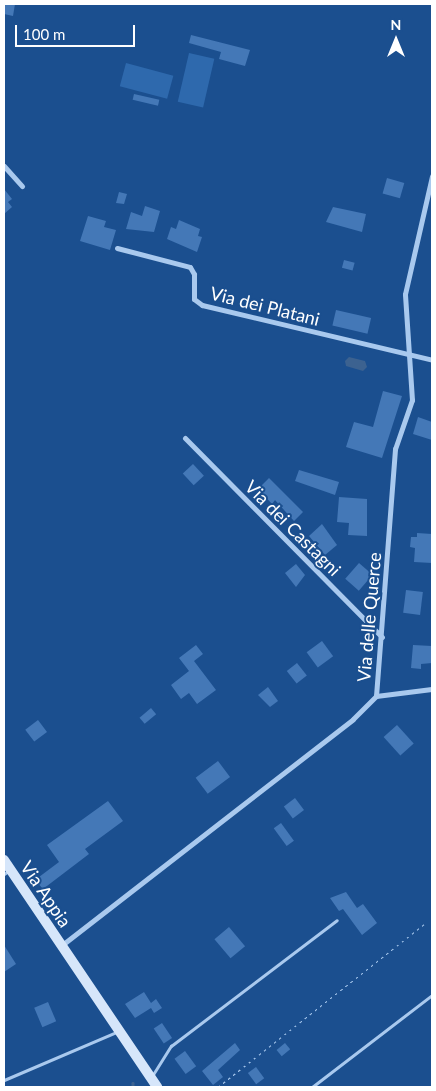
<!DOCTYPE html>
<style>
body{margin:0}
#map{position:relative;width:436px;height:1091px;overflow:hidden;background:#1b4f8f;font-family:Lato,sans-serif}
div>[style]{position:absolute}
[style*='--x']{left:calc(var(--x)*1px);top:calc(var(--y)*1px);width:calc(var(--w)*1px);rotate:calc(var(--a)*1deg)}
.green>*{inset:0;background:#2e69ad;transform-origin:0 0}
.water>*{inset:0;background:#3c6290}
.stream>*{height:2.5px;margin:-1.25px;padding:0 1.25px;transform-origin:1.25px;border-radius:1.25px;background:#3c6290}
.building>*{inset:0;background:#4478b7;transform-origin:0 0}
.path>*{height:1px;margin-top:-0.5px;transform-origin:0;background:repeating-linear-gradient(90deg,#a9c9ee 0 2.5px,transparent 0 6.5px)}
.lane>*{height:3px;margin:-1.5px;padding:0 1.5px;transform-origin:1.5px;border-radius:1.5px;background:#a9c9ee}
.street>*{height:5px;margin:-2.5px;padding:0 2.5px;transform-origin:2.5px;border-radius:2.5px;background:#a9c9ee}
.secondary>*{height:10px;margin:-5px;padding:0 5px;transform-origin:5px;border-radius:5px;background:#d6e6fa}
span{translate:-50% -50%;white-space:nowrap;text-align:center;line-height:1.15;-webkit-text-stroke:4px #1b4f8f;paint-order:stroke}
.street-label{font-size:18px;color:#fff}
.frame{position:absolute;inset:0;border:5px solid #fff;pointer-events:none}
.north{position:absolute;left:371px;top:15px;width:50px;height:50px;-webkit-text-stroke:4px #1b4f8f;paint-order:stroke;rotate:0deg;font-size:14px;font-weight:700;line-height:20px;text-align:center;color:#fff}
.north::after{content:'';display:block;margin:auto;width:18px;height:22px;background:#fff;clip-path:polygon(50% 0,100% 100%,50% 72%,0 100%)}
.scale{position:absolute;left:15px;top:25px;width:120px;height:22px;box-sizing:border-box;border:2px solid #fff;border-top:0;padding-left:6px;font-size:15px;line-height:18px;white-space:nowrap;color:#fff;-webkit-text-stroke:4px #1b4f8f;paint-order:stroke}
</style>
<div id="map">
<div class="green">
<div style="left:189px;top:53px;width:26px;height:50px;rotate:13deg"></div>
<div style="left:126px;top:63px;width:49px;height:24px;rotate:15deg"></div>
</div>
<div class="water">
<div style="clip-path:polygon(349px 357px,365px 361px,367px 367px,363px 371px,346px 366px,345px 361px)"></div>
</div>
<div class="stream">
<div style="--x:133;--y:1083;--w:4;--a:90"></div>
</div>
<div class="building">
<div style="clip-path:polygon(4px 4px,15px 4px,13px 16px,4px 14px)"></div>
<div style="clip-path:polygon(191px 35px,250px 50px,245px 66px,219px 59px,221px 52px,189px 43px)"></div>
<div style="left:134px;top:94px;width:26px;height:6px;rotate:13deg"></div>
<div style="left:387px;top:178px;width:18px;height:16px;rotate:16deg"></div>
<div style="clip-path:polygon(4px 189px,12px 199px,8px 202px,12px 207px,4px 214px)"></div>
<div style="clip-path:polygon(119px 192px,127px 194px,124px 204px,116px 203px)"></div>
<div style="clip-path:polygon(145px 206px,160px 211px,154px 232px,126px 229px,131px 212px,142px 216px)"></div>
<div style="clip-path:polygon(333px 207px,366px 214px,362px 232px,326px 222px)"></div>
<div style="clip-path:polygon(88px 216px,106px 221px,104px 227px,116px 230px,110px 250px,80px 241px)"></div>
<div style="clip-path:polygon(179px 220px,200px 229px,198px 236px,202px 237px,197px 252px,167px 239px,171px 227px,176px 229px)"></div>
<div style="left:344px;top:260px;width:11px;height:8px;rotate:15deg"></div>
<div style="left:336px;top:310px;width:36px;height:16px;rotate:13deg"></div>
<div style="clip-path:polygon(383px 391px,402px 396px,382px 458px,346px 447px,354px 422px,373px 427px)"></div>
<div style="clip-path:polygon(418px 417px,432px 422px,432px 440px,413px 434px)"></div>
<div style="left:193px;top:464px;width:16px;height:14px;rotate:47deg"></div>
<div style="clip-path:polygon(299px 470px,339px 482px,335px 495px,295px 481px)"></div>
<div style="clip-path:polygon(269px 478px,303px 512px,294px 521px,275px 500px,272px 504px,258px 489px)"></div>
<div style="clip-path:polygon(339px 497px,367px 499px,367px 536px,348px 535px,349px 523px,337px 522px)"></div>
<div style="clip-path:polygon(322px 524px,337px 545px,325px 555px,309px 536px)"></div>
<div style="clip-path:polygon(417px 533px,432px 534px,432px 563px,414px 562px,415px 548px,410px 547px,411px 537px,417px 537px)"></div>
<div style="left:359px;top:563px;width:18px;height:21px;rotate:41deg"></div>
<div style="clip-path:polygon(296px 564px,305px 575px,296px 587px,285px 573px)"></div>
<div style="left:406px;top:590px;width:17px;height:23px;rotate:7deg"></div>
<div style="left:322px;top:641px;width:19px;height:19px;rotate:54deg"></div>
<div style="clip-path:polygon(196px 645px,203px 654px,194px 661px,216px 690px,197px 704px,189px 693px,181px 699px,171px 685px,189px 671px,179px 658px)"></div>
<div style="clip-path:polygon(413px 645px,432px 646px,432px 663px,421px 664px,421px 669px,411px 668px)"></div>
<div style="left:297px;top:663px;width:16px;height:13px;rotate:52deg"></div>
<div style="clip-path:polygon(268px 687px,278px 701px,270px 707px,258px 695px)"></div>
<div style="left:151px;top:708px;width:8px;height:15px;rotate:50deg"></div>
<div style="left:38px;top:720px;width:15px;height:16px;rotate:53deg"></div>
<div style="left:397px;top:725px;width:25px;height:18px;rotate:48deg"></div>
<div style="left:218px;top:761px;width:20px;height:28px;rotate:53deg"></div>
<div style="left:295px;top:798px;width:15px;height:14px;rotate:53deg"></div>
<div style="clip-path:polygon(108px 801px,123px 821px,85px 849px,89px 854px,43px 889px,35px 880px,59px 862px,47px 845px)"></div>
<div style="left:281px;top:823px;width:22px;height:9px;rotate:54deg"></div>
<div style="clip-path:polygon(346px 892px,357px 908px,363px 904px,377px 923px,362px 935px,343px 909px,339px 911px,330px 898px)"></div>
<div style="left:229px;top:927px;width:25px;height:19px;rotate:50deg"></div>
<div style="clip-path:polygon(4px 945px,16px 964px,4px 972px)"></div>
<div style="clip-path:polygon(144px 992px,151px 1003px,156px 999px,162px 1008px,154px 1013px,151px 1008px,135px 1018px,125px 1004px)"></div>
<div style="left:48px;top:1002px;width:21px;height:15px;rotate:67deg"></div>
<div style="left:162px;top:1023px;width:18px;height:10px;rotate:56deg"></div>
<div style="clip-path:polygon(235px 1043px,240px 1050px,218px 1070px,223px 1077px,213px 1085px,202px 1071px)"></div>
<div style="left:285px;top:1043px;width:8px;height:11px;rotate:50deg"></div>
<div style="left:185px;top:1051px;width:19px;height:13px;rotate:54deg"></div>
<div style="left:256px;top:1067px;width:14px;height:10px;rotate:54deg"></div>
</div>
<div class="path">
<div style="--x:218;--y:1087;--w:266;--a:-38.3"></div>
</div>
<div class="lane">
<div style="--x:4;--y:874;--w:7;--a:-34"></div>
<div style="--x:152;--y:1076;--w:36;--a:-58"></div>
<div style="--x:171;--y:1046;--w:208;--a:-37.2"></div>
<div style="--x:4;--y:1080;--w:125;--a:-23.1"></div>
<div style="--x:312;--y:1087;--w:151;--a:-37.5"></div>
</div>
<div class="street">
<div style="--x:4;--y:166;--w:27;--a:48"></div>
<div style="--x:117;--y:248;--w:75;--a:14.6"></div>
<div style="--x:190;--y:267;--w:8;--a:60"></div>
<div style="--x:194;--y:274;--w:25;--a:90"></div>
<div style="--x:194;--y:299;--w:10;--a:37"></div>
<div style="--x:202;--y:305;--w:236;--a:13.4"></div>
<div style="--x:185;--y:438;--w:280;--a:45.3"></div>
<div style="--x:376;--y:696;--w:56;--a:-7.1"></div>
<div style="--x:62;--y:945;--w:368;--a:-37.8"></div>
<div style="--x:353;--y:719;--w:33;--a:-45"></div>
<div style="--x:376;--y:696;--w:248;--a:-85.6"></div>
<div style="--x:395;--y:449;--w:52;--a:-70.9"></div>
<div style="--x:412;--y:400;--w:106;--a:-93.8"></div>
<div style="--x:405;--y:294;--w:121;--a:-77.1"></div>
</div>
<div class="secondary">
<div style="--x:4;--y:860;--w:274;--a:56"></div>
</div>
<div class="street-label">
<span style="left:265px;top:306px;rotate:14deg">Via dei Platani</span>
<span style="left:293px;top:528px;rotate:45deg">Via dei Castagni</span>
<span style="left:369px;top:617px;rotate:-85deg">Via delle Querce</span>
<span style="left:46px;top:894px;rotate:56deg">Via Appia</span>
</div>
<div class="frame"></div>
<div class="north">N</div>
<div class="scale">100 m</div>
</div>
